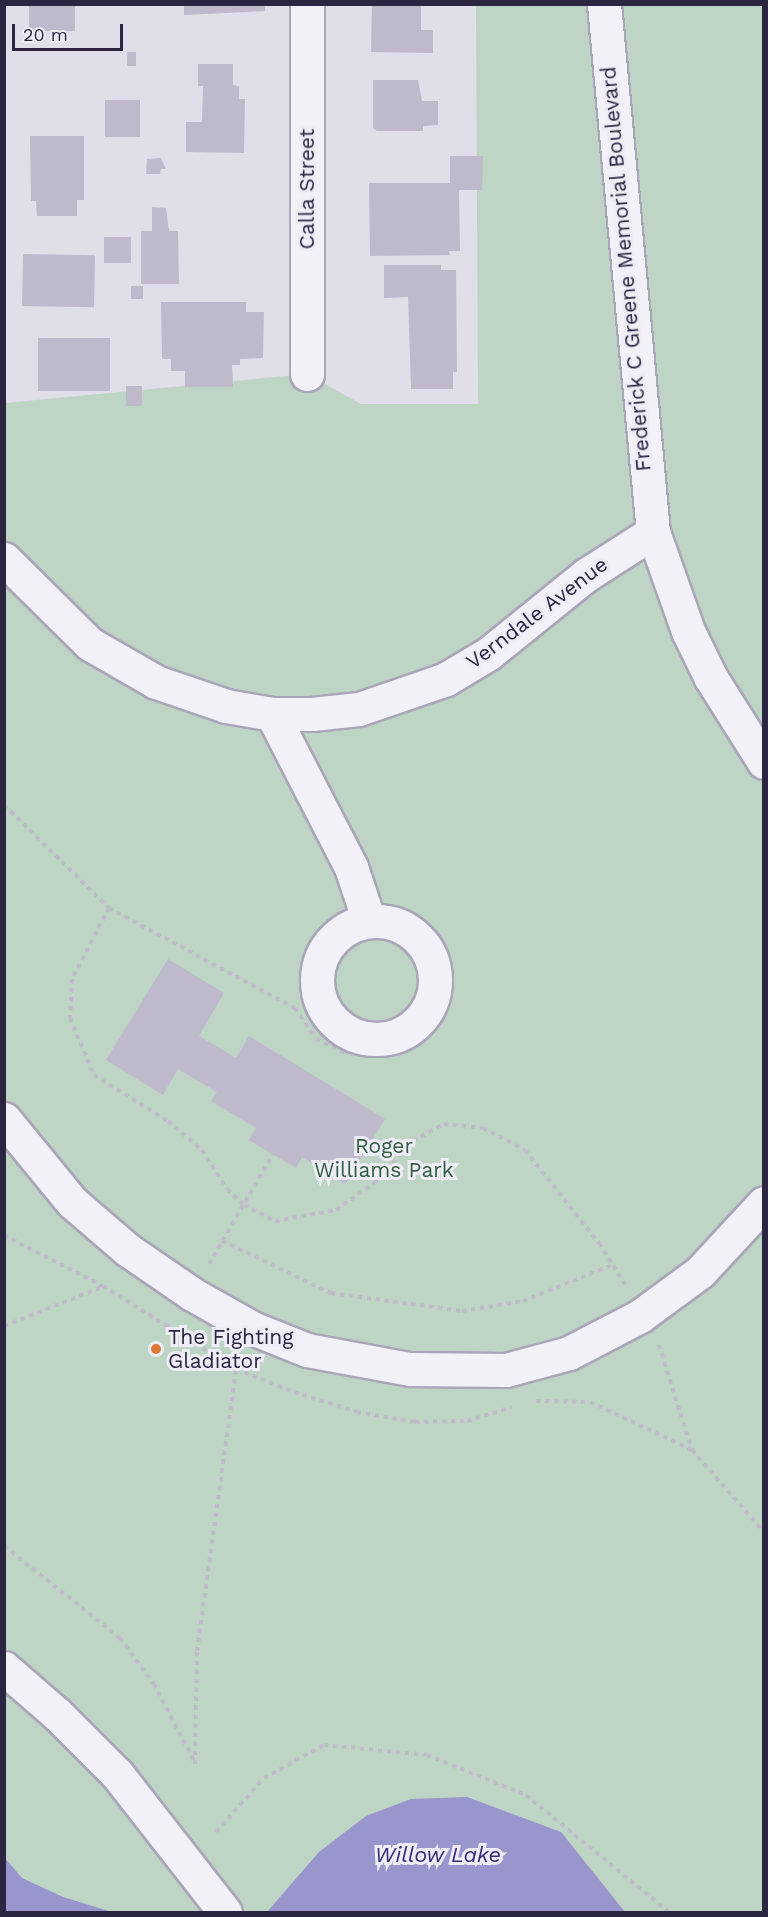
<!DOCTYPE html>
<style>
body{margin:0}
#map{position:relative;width:768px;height:1917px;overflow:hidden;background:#dfdee9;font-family:"Work Sans",sans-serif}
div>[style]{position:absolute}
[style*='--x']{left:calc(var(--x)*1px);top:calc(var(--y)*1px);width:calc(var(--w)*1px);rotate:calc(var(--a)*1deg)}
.green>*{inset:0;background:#bed4c4}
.water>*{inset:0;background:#9995cd}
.building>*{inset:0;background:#bebacc;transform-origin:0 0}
.path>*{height:4px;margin-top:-2px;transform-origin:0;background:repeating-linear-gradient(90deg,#bebcc8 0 4.5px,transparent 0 9px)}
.roads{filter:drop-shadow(2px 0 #a9a6b7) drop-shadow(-2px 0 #a9a6b7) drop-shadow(0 2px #a9a6b7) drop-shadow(0 -2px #a9a6b7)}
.minor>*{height:33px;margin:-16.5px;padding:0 16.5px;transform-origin:16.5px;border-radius:16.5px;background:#f2f1f7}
.minor>.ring{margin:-16.5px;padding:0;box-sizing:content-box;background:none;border:33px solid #f2f1f7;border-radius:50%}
.dots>*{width:16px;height:16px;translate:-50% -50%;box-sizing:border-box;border:3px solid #eeedf6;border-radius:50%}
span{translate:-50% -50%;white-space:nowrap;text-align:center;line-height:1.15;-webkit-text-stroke:6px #eeedf6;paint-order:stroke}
.street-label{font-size:21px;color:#2b2541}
.park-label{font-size:21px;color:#315e42}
.poi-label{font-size:21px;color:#2b2541}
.left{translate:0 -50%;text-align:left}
.water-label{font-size:22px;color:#342c79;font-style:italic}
.frame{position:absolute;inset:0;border:6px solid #2b2541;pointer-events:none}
.scale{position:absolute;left:12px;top:24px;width:111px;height:27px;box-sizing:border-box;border:3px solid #2b2541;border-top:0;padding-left:8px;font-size:18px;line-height:21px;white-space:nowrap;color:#2b2541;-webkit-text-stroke:4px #eeedf6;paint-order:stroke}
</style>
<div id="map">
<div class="green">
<div style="clip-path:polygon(476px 5px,763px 5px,763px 1912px,5px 1912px,5px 403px,307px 374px,361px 404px,478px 404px)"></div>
</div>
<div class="water">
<div style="clip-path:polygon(467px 1797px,561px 1832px,625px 1912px,267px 1912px,319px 1852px,366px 1816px,411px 1799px)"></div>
<div style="clip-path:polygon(4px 1857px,22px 1878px,63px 1897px,112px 1912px,5px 1912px)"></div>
</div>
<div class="building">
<div style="left:29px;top:4px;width:46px;height:27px"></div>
<div style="clip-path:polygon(184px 4px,265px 4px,265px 11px,184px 15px)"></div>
<div style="clip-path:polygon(372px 4px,421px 4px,421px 30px,433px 30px,433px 53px,371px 52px)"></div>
<div style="left:127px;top:52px;width:9px;height:14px"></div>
<div style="clip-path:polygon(198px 64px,233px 64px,233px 85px,239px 86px,239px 99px,245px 99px,244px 153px,186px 152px,186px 122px,202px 122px,203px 86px,198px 86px)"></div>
<div style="clip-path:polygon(373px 80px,418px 80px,422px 101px,438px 101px,438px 125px,423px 126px,423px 131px,377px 131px,373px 128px)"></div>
<div style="left:105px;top:100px;width:35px;height:37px"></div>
<div style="clip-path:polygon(30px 136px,84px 136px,84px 200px,77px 200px,77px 216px,37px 216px,36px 201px,31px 201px)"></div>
<div style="clip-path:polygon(450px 156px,483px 156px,482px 190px,459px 190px,460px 251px,449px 251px,450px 255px,370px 256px,369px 183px,450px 183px)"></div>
<div style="clip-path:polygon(161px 158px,166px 169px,161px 169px,160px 174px,146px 174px,147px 159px)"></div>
<div style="clip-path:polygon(152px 207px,166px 208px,169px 231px,178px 231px,179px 284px,141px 284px,141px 231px,152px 231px)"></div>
<div style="left:104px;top:237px;width:27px;height:26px"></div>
<div style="left:23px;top:254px;width:72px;height:52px;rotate:1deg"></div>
<div style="clip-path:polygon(384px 265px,441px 265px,441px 270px,456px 270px,457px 372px,453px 372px,453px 389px,411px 389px,408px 297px,384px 298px)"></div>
<div style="left:131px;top:286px;width:12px;height:13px"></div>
<div style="clip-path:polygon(161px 302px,246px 302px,246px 312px,264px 312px,263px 358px,240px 359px,240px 365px,232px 365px,233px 387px,185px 387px,185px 371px,171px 371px,171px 359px,162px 359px)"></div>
<div style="left:38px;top:338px;width:72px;height:53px"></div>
<div style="left:126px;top:386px;width:16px;height:20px"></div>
<div style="clip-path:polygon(168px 959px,224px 993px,199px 1036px,236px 1058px,249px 1036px,385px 1119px,345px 1184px,302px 1157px,296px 1168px,249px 1140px,256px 1128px,211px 1101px,217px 1092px,178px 1069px,163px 1095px,106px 1060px)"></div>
</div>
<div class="path">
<div style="--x:4;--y:805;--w:147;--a:44.4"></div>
<div style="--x:109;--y:908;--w:80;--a:117.5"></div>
<div style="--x:72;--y:979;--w:39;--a:93"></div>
<div style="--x:70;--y:1018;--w:62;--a:67.2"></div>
<div style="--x:94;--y:1075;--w:87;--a:31.9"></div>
<div style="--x:168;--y:1121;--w:45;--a:40.5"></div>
<div style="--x:202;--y:1150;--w:46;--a:57.3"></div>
<div style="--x:227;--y:1189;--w:23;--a:43"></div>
<div style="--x:244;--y:1205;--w:35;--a:27"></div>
<div style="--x:275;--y:1221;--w:62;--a:-10.2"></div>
<div style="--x:336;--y:1210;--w:47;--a:-35.4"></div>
<div style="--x:374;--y:1183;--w:57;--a:-47.1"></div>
<div style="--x:413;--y:1141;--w:35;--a:-29"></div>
<div style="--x:444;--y:1124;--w:39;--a:6"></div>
<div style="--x:483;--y:1128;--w:47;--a:27.6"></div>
<div style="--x:525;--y:1150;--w:119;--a:51.5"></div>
<div style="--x:599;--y:1243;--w:49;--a:57.6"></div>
<div style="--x:109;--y:908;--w:211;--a:28.3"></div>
<div style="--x:295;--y:1008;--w:37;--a:56"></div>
<div style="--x:316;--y:1039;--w:32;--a:26"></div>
<div style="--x:345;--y:1053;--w:20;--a:-63"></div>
<div style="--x:4;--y:1235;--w:111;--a:27.3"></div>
<div style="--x:103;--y:1286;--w:157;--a:32"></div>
<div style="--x:236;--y:1369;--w:62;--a:21.6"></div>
<div style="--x:294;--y:1392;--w:66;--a:17.6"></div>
<div style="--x:357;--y:1412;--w:59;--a:9.8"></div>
<div style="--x:415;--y:1422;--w:52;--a:-1.1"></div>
<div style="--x:467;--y:1421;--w:47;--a:-17.3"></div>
<div style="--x:222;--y:1241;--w:121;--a:25.5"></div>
<div style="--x:331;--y:1293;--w:132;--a:7.8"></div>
<div style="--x:462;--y:1311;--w:62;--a:-9.3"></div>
<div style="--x:523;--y:1301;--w:96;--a:-22"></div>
<div style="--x:209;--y:1264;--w:127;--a:-59.8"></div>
<div style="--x:4;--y:1326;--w:105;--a:-21.7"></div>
<div style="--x:659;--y:1345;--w:110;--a:72.6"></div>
<div style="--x:536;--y:1401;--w:54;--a:1.1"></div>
<div style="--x:590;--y:1402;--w:113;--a:25.2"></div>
<div style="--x:692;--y:1450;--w:109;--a:48.7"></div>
<div style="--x:4;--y:1546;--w:148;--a:38.4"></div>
<div style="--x:120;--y:1638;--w:57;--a:53.5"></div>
<div style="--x:154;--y:1684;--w:89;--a:62.6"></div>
<div style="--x:195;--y:1764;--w:113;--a:-89"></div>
<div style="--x:197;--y:1651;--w:285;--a:-82.1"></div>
<div style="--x:216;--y:1832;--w:72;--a:-48.4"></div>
<div style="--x:264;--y:1778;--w:68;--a:-28.8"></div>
<div style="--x:324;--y:1745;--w:103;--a:5.5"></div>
<div style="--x:427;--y:1755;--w:107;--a:22"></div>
<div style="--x:526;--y:1795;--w:185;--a:39.3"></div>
</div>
<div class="roads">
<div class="minor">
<div style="--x:307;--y:4;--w:370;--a:90"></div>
<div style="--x:604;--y:4;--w:530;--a:84.7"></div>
<div style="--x:653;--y:532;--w:105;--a:70.5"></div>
<div style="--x:688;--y:631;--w:52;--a:63.9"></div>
<div style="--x:711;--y:678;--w:99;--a:57.8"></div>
<div style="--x:4;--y:559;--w:121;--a:44.7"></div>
<div style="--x:90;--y:644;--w:76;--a:29.9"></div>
<div style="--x:156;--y:682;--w:74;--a:18.9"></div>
<div style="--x:226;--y:706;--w:47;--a:9.9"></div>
<div style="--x:272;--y:714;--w:40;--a:0"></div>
<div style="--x:312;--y:714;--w:47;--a:-6.1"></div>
<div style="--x:359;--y:709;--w:92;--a:-19"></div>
<div style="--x:446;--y:679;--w:49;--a:-30.8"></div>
<div style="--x:488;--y:654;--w:126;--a:-38.9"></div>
<div style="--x:586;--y:575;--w:80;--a:-32.7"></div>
<div style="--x:272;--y:714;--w:172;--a:62.7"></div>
<div style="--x:351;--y:867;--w:57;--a:71.6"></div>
<div class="ring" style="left:317px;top:921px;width:85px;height:85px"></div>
<div style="--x:4;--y:1119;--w:107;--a:50.7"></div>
<div style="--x:72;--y:1202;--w:74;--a:40.6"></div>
<div style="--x:128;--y:1250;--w:78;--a:34.5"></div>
<div style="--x:192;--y:1294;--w:69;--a:29.5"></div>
<div style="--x:252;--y:1328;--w:59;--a:21.8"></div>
<div style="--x:307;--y:1350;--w:105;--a:10.5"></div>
<div style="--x:410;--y:1369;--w:96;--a:0.6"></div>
<div style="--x:506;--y:1370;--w:65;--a:-15.1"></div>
<div style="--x:569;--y:1353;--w:80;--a:-27.5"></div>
<div style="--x:640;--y:1316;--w:74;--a:-36.3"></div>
<div style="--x:700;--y:1272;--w:94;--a:-47.2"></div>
<div style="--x:4;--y:1668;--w:70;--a:41"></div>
<div style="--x:57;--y:1714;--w:85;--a:45"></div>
<div style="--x:117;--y:1774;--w:175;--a:52"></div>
</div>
</div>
<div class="dots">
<div style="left:156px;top:1349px;background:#db7936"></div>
</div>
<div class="street-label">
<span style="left:307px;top:189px;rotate:-90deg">Calla Street</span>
<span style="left:626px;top:269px;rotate:-95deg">Frederick C Greene Memorial Boulevard</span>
<span style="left:537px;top:613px;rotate:-37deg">Verndale Avenue</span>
</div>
<div class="park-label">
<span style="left:384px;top:1158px">Roger<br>Williams Park</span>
</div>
<div class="poi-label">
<span class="left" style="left:168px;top:1349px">The Fighting<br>Gladiator</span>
</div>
<div class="water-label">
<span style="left:438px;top:1855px">Willow Lake</span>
</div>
<div class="frame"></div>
<div class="scale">20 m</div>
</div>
